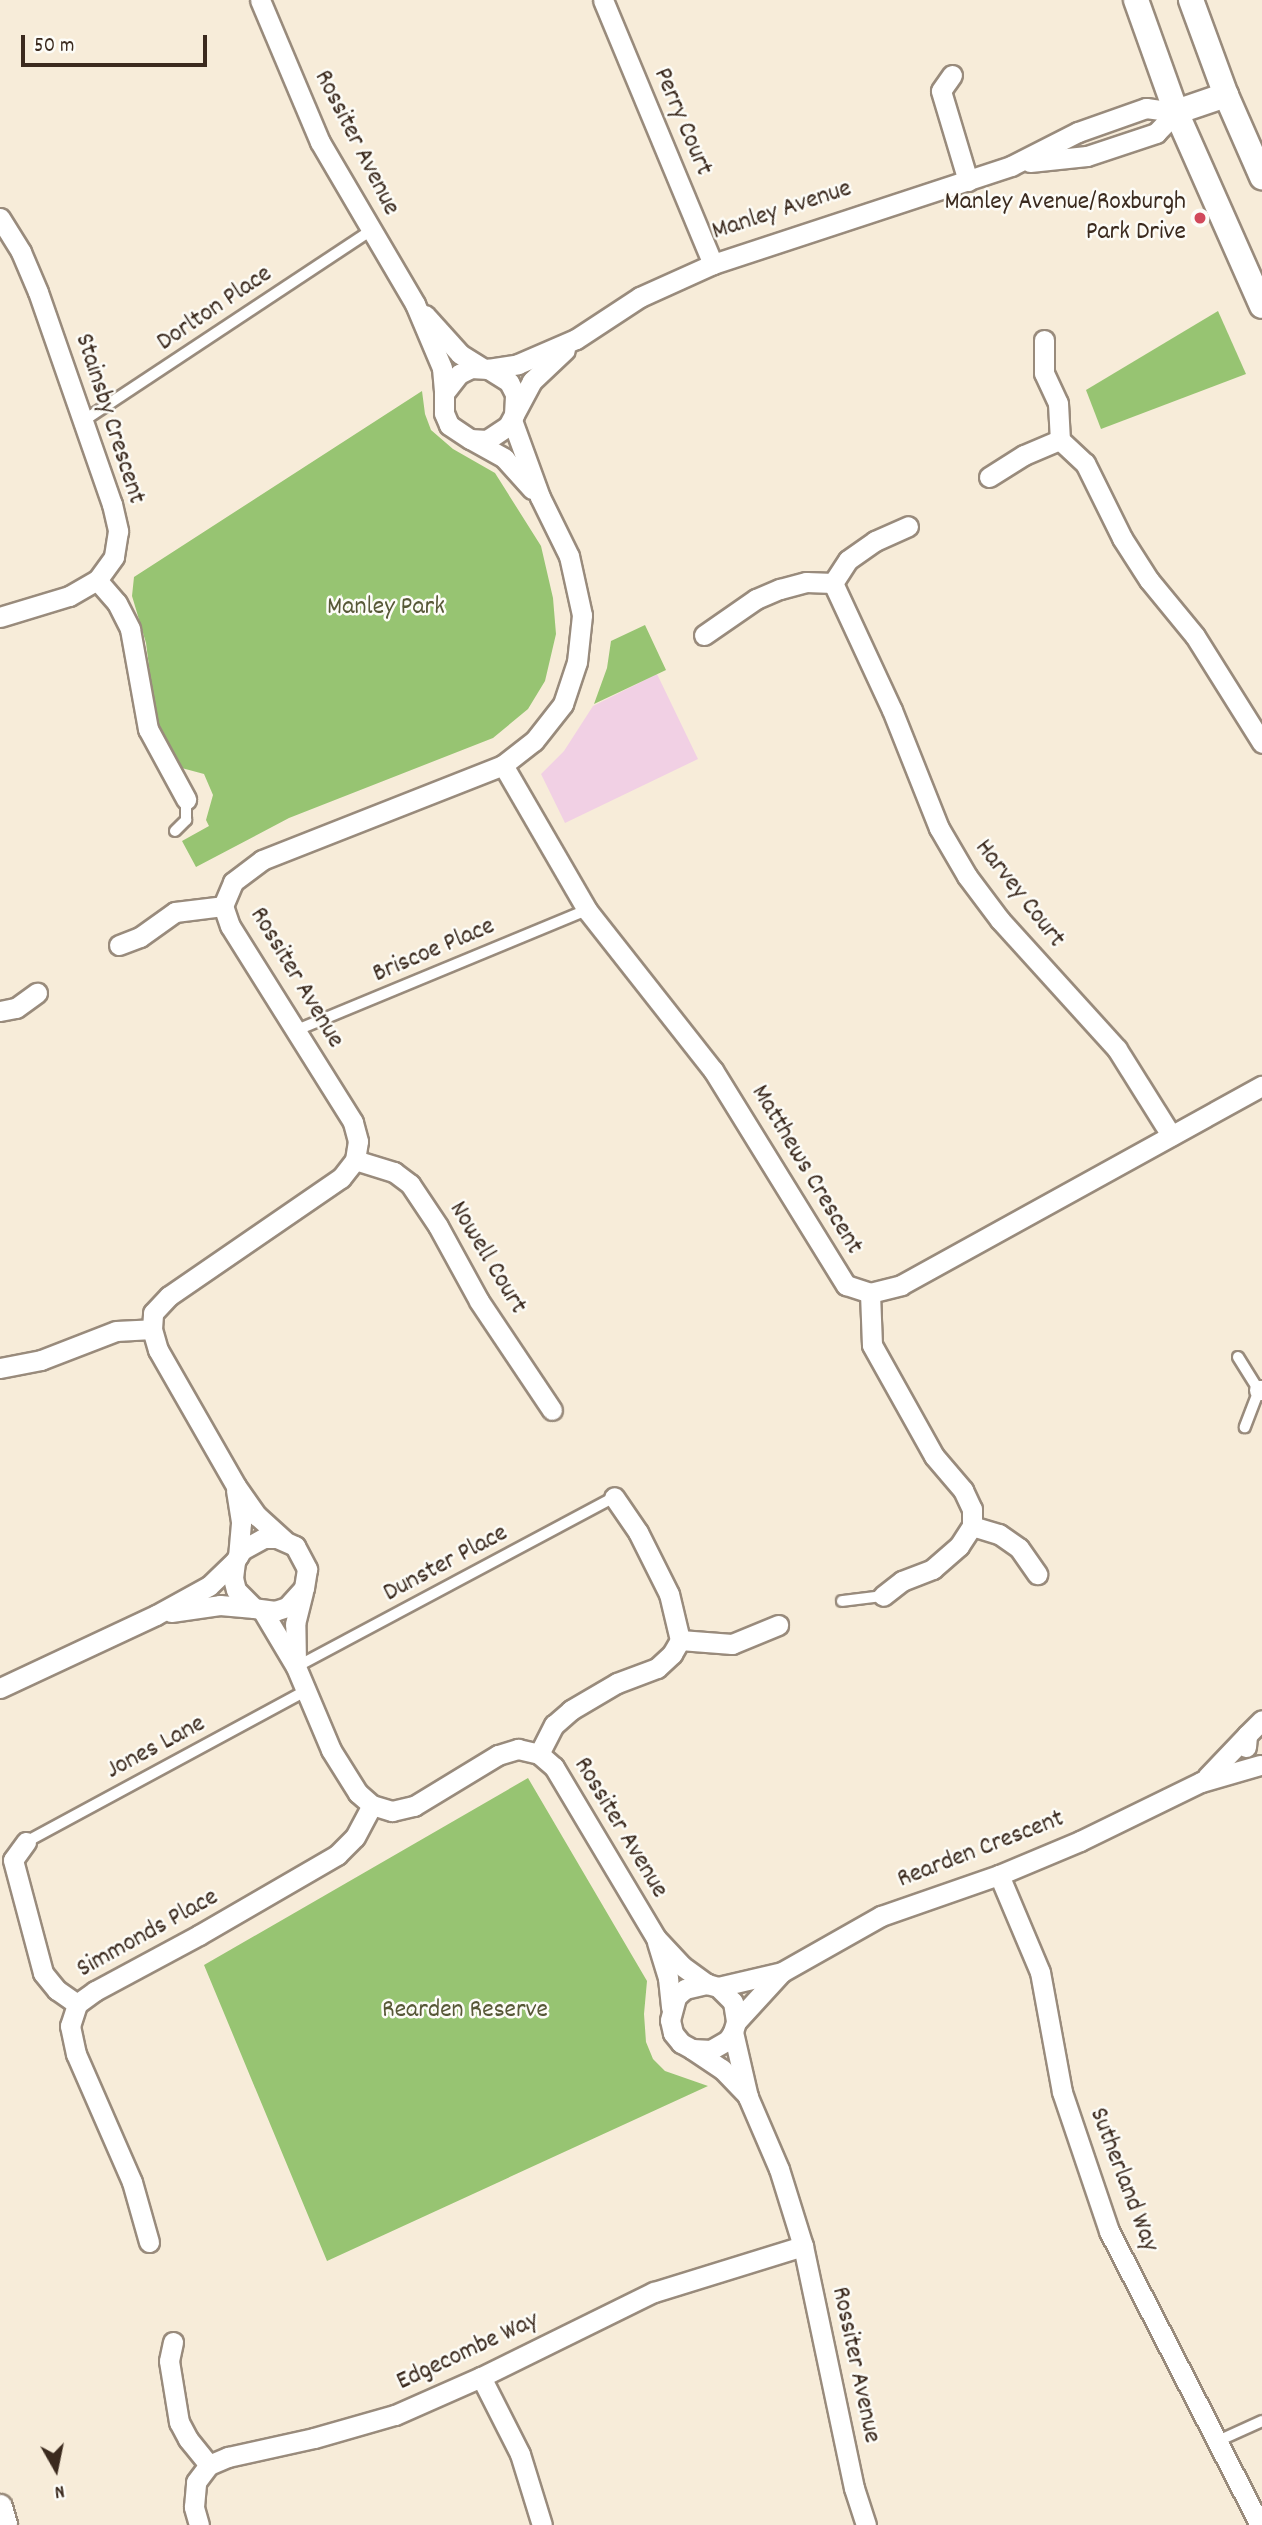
<!DOCTYPE html>
<style>
body{margin:0}
#map{position:relative;width:1262px;height:2525px;overflow:hidden;background:#f7ecd9;font-family:Dekko,sans-serif}
div>[style]{position:absolute}
[style*='--x']{left:calc(var(--x)*1px);top:calc(var(--y)*1px);width:calc(var(--w)*1px);rotate:calc(var(--a)*1deg)}
.built>*{inset:0;background:#f1d0e4}
.green>*{inset:0;background:#97c472}
.roads{filter:drop-shadow(2px 0 #998b7c) drop-shadow(-2px 0 #998b7c) drop-shadow(0 2px #998b7c) drop-shadow(0 -2px #998b7c)}
.service>*{height:10px;margin:-5px;padding:0 5px;transform-origin:5px;border-radius:5px;background:#fff}
.minor>*{height:19px;margin:-9.5px;padding:0 9.5px;transform-origin:9.5px;border-radius:9.5px;background:#fff}
.tertiary>*{height:24px;margin:-12px;padding:0 12px;transform-origin:12px;border-radius:12px;background:#fff}
.dots>*{width:19px;height:19px;translate:-50% -50%;box-sizing:border-box;border:4px solid #fdfcf7;border-radius:50%}
span{translate:-50% -50%;white-space:nowrap;text-align:center;line-height:1.15;-webkit-text-stroke:5px #fdfcf7;paint-order:stroke}
.street-label{font-size:26px;color:#3b2a1e}
.poi-label{font-size:26px;color:#3b2a1e}
.right{translate:-100% -50%;text-align:right}
.park-label{font-size:26px;color:#575837}
.north{position:absolute;left:21px;top:2434px;width:70px;height:70px;-webkit-text-stroke:5px #fdfcf7;paint-order:stroke;rotate:171deg;font-size:19px;font-weight:700;line-height:28px;text-align:center;color:#3b2a1e}
.north::after{content:'';display:block;margin:auto;width:24px;height:32px;background:#3b2a1e;clip-path:polygon(50% 0,100% 100%,50% 72%,0 100%)}
.scale{position:absolute;left:21px;top:35px;width:186px;height:32px;box-sizing:border-box;border:4px solid #3b2a1e;border-top:0;padding-left:9px;font-size:21px;line-height:24px;white-space:nowrap;color:#3b2a1e;-webkit-text-stroke:5px #fdfcf7;paint-order:stroke}
</style>
<div id="map">
<div class="built">
<div style="clip-path:polygon(657px 674px,698px 759px,565px 823px,541px 774px,564px 751px,593px 706px)"></div>
</div>
<div class="green">
<div style="clip-path:polygon(1218px 311px,1246px 374px,1101px 429px,1086px 390px)"></div>
<div style="clip-path:polygon(422px 391px,425px 414px,431px 430px,453px 449px,495px 473px,541px 546px,553px 598px,556px 634px,545px 681px,528px 709px,493px 738px,289px 818px,196px 867px,182px 841px,209px 826px,206px 820px,213px 795px,204px 774px,178px 767px,156px 721px,146px 643px,132px 596px,134px 577px)"></div>
<div style="clip-path:polygon(645px 625px,666px 670px,594px 704px,607px 668px,611px 641px)"></div>
<div style="clip-path:polygon(528px 1778px,647px 1981px,644px 2014px,646px 2042px,653px 2059px,665px 2071px,708px 2086px,327px 2261px,204px 1965px)"></div>
</div>
<div class="roads">
<div class="service">
<div style="--x:83;--y:421;--w:344;--a:-33.5"></div>
<div style="--x:175;--y:831;--w:16;--a:-45"></div>
<div style="--x:186;--y:820;--w:21;--a:-90"></div>
<div style="--x:297;--y:1030;--w:314;--a:-22.5"></div>
<div style="--x:1238;--y:1357;--w:39;--a:58"></div>
<div style="--x:1259;--y:1390;--w:40;--a:111"></div>
<div style="--x:842;--y:1601;--w:41;--a:-7"></div>
<div style="--x:296;--y:1667;--w:361;--a:-28.1"></div>
<div style="--x:26;--y:1842;--w:317;--a:-28.4"></div>
<div style="--x:1218;--y:2441;--w:48;--a:-24.4"></div>
</div>
<div class="minor">
<div style="--x:260;--y:0;--w:154;--a:67.1"></div>
<div style="--x:320;--y:142;--w:188;--a:59.6"></div>
<div style="--x:415;--y:304;--w:69;--a:67.1"></div>
<div style="--x:442;--y:368;--w:25;--a:85"></div>
<div style="--x:603;--y:0;--w:286;--a:67.4"></div>
<div style="--x:952;--y:75;--w:19;--a:125"></div>
<div style="--x:941;--y:91;--w:94;--a:73.3"></div>
<div style="--x:1030;--y:162;--w:57;--a:-6"></div>
<div style="--x:1087;--y:156;--w:73;--a:-18.4"></div>
<div style="--x:1156;--y:133;--w:29;--a:-46"></div>
<div style="--x:0;--y:218;--w:40;--a:58"></div>
<div style="--x:21;--y:252;--w:43;--a:67"></div>
<div style="--x:38;--y:292;--w:225;--a:70.8"></div>
<div style="--x:112;--y:504;--w:28;--a:77"></div>
<div style="--x:118;--y:531;--w:26;--a:99"></div>
<div style="--x:114;--y:557;--w:29;--a:126"></div>
<div style="--x:97;--y:580;--w:32;--a:150"></div>
<div style="--x:69;--y:596;--w:72;--a:163.1"></div>
<div style="--x:425;--y:315;--w:52;--a:48.1"></div>
<div style="--x:460;--y:354;--w:26;--a:32"></div>
<div style="--x:1044;--y:340;--w:33;--a:90"></div>
<div style="--x:1044;--y:373;--w:33;--a:65"></div>
<div style="--x:1058;--y:403;--w:37;--a:87"></div>
<div style="--x:1060;--y:440;--w:34;--a:43"></div>
<div style="--x:1085;--y:463;--w:84;--a:63.7"></div>
<div style="--x:1122;--y:538;--w:50;--a:57.3"></div>
<div style="--x:1149;--y:580;--w:72;--a:50.6"></div>
<div style="--x:1195;--y:636;--w:126;--a:57.9"></div>
<div style="--x:488;--y:369;--w:30;--a:-9"></div>
<div style="--x:518;--y:364;--w:63;--a:-23.3"></div>
<div style="--x:576;--y:339;--w:77;--a:-33.3"></div>
<div style="--x:640;--y:297;--w:80;--a:-24.3"></div>
<div style="--x:713;--y:264;--w:314;--a:-18.2"></div>
<div style="--x:1011;--y:166;--w:75;--a:-26.9"></div>
<div style="--x:1078;--y:132;--w:72;--a:-19.4"></div>
<div style="--x:1146;--y:108;--w:30;--a:8"></div>
<div style="--x:514;--y:415;--w:21;--a:-87"></div>
<div style="--x:515;--y:394;--w:13;--a:-117"></div>
<div style="--x:509;--y:382;--w:25;--a:-148"></div>
<div style="--x:488;--y:369;--w:17;--a:-177"></div>
<div style="--x:471;--y:368;--w:13;--a:153"></div>
<div style="--x:459;--y:374;--w:24;--a:128"></div>
<div style="--x:444;--y:393;--w:20;--a:90"></div>
<div style="--x:444;--y:413;--w:13;--a:67"></div>
<div style="--x:449;--y:425;--w:25;--a:34"></div>
<div style="--x:470;--y:439;--w:17;--a:3"></div>
<div style="--x:487;--y:440;--w:25;--a:-34"></div>
<div style="--x:508;--y:426;--w:51;--a:-61.9"></div>
<div style="--x:532;--y:381;--w:45;--a:-43.2"></div>
<div style="--x:472;--y:440;--w:37;--a:29"></div>
<div style="--x:504;--y:458;--w:42;--a:47.9"></div>
<div style="--x:989;--y:477;--w:41;--a:-32.2"></div>
<div style="--x:1024;--y:455;--w:39;--a:-23"></div>
<div style="--x:97;--y:580;--w:30;--a:49"></div>
<div style="--x:117;--y:603;--w:29;--a:63"></div>
<div style="--x:130;--y:629;--w:102;--a:79.8"></div>
<div style="--x:148;--y:729;--w:80;--a:61.5"></div>
<div style="--x:833;--y:583;--w:140;--a:65.1"></div>
<div style="--x:892;--y:710;--w:127;--a:68.3"></div>
<div style="--x:939;--y:828;--w:56;--a:59.7"></div>
<div style="--x:967;--y:876;--w:55;--a:53.1"></div>
<div style="--x:1000;--y:920;--w:174;--a:47.8"></div>
<div style="--x:1117;--y:1049;--w:102;--a:57.9"></div>
<div style="--x:833;--y:583;--w:27;--a:-57"></div>
<div style="--x:848;--y:560;--w:33;--a:-35"></div>
<div style="--x:875;--y:541;--w:36;--a:-24"></div>
<div style="--x:704;--y:635;--w:63;--a:-34.7"></div>
<div style="--x:756;--y:599;--w:26;--a:-23"></div>
<div style="--x:780;--y:589;--w:27;--a:-15"></div>
<div style="--x:806;--y:582;--w:27;--a:2"></div>
<div style="--x:503;--y:765;--w:168;--a:59.9"></div>
<div style="--x:587;--y:910;--w:204;--a:51.8"></div>
<div style="--x:713;--y:1070;--w:253;--a:58.3"></div>
<div style="--x:846;--y:1285;--w:25;--a:18"></div>
<div style="--x:870;--y:1293;--w:32;--a:-14"></div>
<div style="--x:901;--y:1285;--w:412;--a:-28.9"></div>
<div style="--x:119;--y:945;--w:22;--a:-21"></div>
<div style="--x:140;--y:937;--w:43;--a:-35.5"></div>
<div style="--x:175;--y:912;--w:48;--a:-7.1"></div>
<div style="--x:0;--y:1011;--w:16;--a:-11"></div>
<div style="--x:16;--y:1008;--w:26;--a:-36"></div>
<div style="--x:355;--y:1160;--w:41;--a:17.1"></div>
<div style="--x:394;--y:1172;--w:20;--a:37"></div>
<div style="--x:410;--y:1184;--w:50;--a:56.3"></div>
<div style="--x:438;--y:1226;--w:85;--a:61.3"></div>
<div style="--x:479;--y:1301;--w:131;--a:56.2"></div>
<div style="--x:870;--y:1293;--w:52;--a:87.8"></div>
<div style="--x:872;--y:1345;--w:127;--a:60.8"></div>
<div style="--x:934;--y:1456;--w:45;--a:49.5"></div>
<div style="--x:963;--y:1490;--w:21;--a:65"></div>
<div style="--x:972;--y:1509;--w:17;--a:90"></div>
<div style="--x:972;--y:1526;--w:24;--a:123"></div>
<div style="--x:959;--y:1546;--w:35;--a:139"></div>
<div style="--x:933;--y:1569;--w:33;--a:159"></div>
<div style="--x:902;--y:1581;--w:24;--a:142"></div>
<div style="--x:0;--y:1368;--w:42;--a:-11"></div>
<div style="--x:41;--y:1360;--w:80;--a:-21.1"></div>
<div style="--x:116;--y:1331;--w:36;--a:-3"></div>
<div style="--x:1259;--y:1390;--w:3;--a:0"></div>
<div style="--x:236;--y:1490;--w:33;--a:81"></div>
<div style="--x:241;--y:1523;--w:33;--a:95"></div>
<div style="--x:972;--y:1526;--w:28;--a:17"></div>
<div style="--x:999;--y:1534;--w:24;--a:35"></div>
<div style="--x:1019;--y:1548;--w:32;--a:55"></div>
<div style="--x:284;--y:1540;--w:36;--a:-138"></div>
<div style="--x:257;--y:1516;--w:37;--a:-125"></div>
<div style="--x:236;--y:1486;--w:157;--a:-119.8"></div>
<div style="--x:158;--y:1350;--w:22;--a:-106"></div>
<div style="--x:152;--y:1329;--w:16;--a:-86"></div>
<div style="--x:153;--y:1313;--w:23;--a:-47"></div>
<div style="--x:169;--y:1296;--w:209;--a:-34.5"></div>
<div style="--x:341;--y:1178;--w:23;--a:-52"></div>
<div style="--x:355;--y:1160;--w:19;--a:-81"></div>
<div style="--x:358;--y:1141;--w:20;--a:-105"></div>
<div style="--x:353;--y:1122;--w:231;--a:-122.1"></div>
<div style="--x:230;--y:926;--w:21;--a:-109"></div>
<div style="--x:223;--y:906;--w:26;--a:-67"></div>
<div style="--x:233;--y:882;--w:36;--a:-37"></div>
<div style="--x:262;--y:860;--w:259;--a:-21.5"></div>
<div style="--x:503;--y:765;--w:39;--a:-38"></div>
<div style="--x:534;--y:741;--w:47;--a:-51.9"></div>
<div style="--x:563;--y:704;--w:44;--a:-71.6"></div>
<div style="--x:577;--y:662;--w:47;--a:-83.9"></div>
<div style="--x:582;--y:615;--w:60;--a:-102.4"></div>
<div style="--x:569;--y:556;--w:66;--a:-116.2"></div>
<div style="--x:540;--y:497;--w:82;--a:-110"></div>
<div style="--x:262;--y:1610;--w:66;--a:59.2"></div>
<div style="--x:296;--y:1667;--w:90;--a:67.1"></div>
<div style="--x:331;--y:1750;--w:51;--a:57.9"></div>
<div style="--x:358;--y:1793;--w:18;--a:41"></div>
<div style="--x:372;--y:1805;--w:21;--a:17"></div>
<div style="--x:392;--y:1811;--w:23;--a:-13"></div>
<div style="--x:414;--y:1806;--w:98;--a:-31.3"></div>
<div style="--x:498;--y:1755;--w:21;--a:-17"></div>
<div style="--x:518;--y:1749;--w:22;--a:13"></div>
<div style="--x:539;--y:1754;--w:20;--a:41"></div>
<div style="--x:554;--y:1767;--w:199;--a:59.2"></div>
<div style="--x:656;--y:1938;--w:38;--a:47"></div>
<div style="--x:682;--y:1966;--w:31;--a:36"></div>
<div style="--x:171;--y:1612;--w:49;--a:-8.1"></div>
<div style="--x:220;--y:1605;--w:34;--a:5"></div>
<div style="--x:680;--y:1640;--w:52;--a:4.4"></div>
<div style="--x:732;--y:1644;--w:50;--a:-22.4"></div>
<div style="--x:296;--y:1663;--w:39;--a:-91"></div>
<div style="--x:295;--y:1624;--w:33;--a:-76"></div>
<div style="--x:0;--y:1688;--w:172;--a:-25.1"></div>
<div style="--x:156;--y:1615;--w:60;--a:-28.7"></div>
<div style="--x:209;--y:1586;--w:36;--a:-44"></div>
<div style="--x:235;--y:1561;--w:13;--a:-58"></div>
<div style="--x:242;--y:1550;--w:25;--a:-29"></div>
<div style="--x:264;--y:1538;--w:13;--a:0"></div>
<div style="--x:277;--y:1538;--w:20;--a:24"></div>
<div style="--x:295;--y:1546;--w:26;--a:62"></div>
<div style="--x:307;--y:1569;--w:19;--a:99"></div>
<div style="--x:304;--y:1588;--w:25;--a:132"></div>
<div style="--x:287;--y:1607;--w:13;--a:162"></div>
<div style="--x:275;--y:1611;--w:21;--a:-172"></div>
<div style="--x:254;--y:1608;--w:25;--a:-135"></div>
<div style="--x:236;--y:1590;--w:12;--a:-104"></div>
<div style="--x:233;--y:1578;--w:17;--a:-83"></div>
<div style="--x:1246;--y:1747;--w:12;--a:-85"></div>
<div style="--x:1247;--y:1735;--w:21;--a:-45"></div>
<div style="--x:539;--y:1754;--w:33;--a:-63"></div>
<div style="--x:554;--y:1725;--w:23;--a:-41"></div>
<div style="--x:571;--y:1710;--w:53;--a:-30.4"></div>
<div style="--x:617;--y:1683;--w:43;--a:-20.6"></div>
<div style="--x:657;--y:1668;--w:21;--a:-43"></div>
<div style="--x:672;--y:1654;--w:16;--a:-60"></div>
<div style="--x:680;--y:1640;--w:47;--a:-103.4"></div>
<div style="--x:669;--y:1594;--w:69;--a:-116.6"></div>
<div style="--x:638;--y:1532;--w:42;--a:-124.4"></div>
<div style="--x:1207;--y:1777;--w:58;--a:-46.4"></div>
<div style="--x:26;--y:1842;--w:22;--a:126"></div>
<div style="--x:13;--y:1860;--w:117;--a:75.1"></div>
<div style="--x:43;--y:1973;--w:22;--a:51"></div>
<div style="--x:57;--y:1990;--w:24;--a:35"></div>
<div style="--x:999;--y:1875;--w:105;--a:67.1"></div>
<div style="--x:1040;--y:1972;--w:122;--a:79.6"></div>
<div style="--x:1062;--y:2092;--w:147;--a:71.3"></div>
<div style="--x:1109;--y:2231;--w:331;--a:62.8"></div>
<div style="--x:657;--y:1942;--w:38;--a:73"></div>
<div style="--x:668;--y:1978;--w:30;--a:84"></div>
<div style="--x:718;--y:1987;--w:21;--a:45"></div>
<div style="--x:733;--y:2002;--w:20;--a:81"></div>
<div style="--x:736;--y:2022;--w:10;--a:107"></div>
<div style="--x:733;--y:2032;--w:9;--a:122"></div>
<div style="--x:728;--y:2040;--w:20;--a:150"></div>
<div style="--x:711;--y:2050;--w:19;--a:-177"></div>
<div style="--x:692;--y:2049;--w:13;--a:-151"></div>
<div style="--x:681;--y:2043;--w:13;--a:-129"></div>
<div style="--x:673;--y:2033;--w:13;--a:-103"></div>
<div style="--x:670;--y:2020;--w:24;--a:-75"></div>
<div style="--x:676;--y:1997;--w:12;--a:-42"></div>
<div style="--x:685;--y:1989;--w:23;--a:-13"></div>
<div style="--x:707;--y:1984;--w:11;--a:15"></div>
<div style="--x:718;--y:1987;--w:66;--a:-13.2"></div>
<div style="--x:782;--y:1972;--w:114;--a:-29.5"></div>
<div style="--x:881;--y:1916;--w:125;--a:-19.2"></div>
<div style="--x:999;--y:1875;--w:88;--a:-22.8"></div>
<div style="--x:1080;--y:1841;--w:135;--a:-26"></div>
<div style="--x:1201;--y:1782;--w:61;--a:-16.1"></div>
<div style="--x:736;--y:2022;--w:67;--a:-47.4"></div>
<div style="--x:733;--y:2032;--w:67;--a:77"></div>
<div style="--x:748;--y:2097;--w:78;--a:66.7"></div>
<div style="--x:779;--y:2169;--w:81;--a:72.7"></div>
<div style="--x:803;--y:2246;--w:247;--a:78.1"></div>
<div style="--x:854;--y:2488;--w:39;--a:72"></div>
<div style="--x:692;--y:2049;--w:36;--a:34"></div>
<div style="--x:722;--y:2069;--w:37;--a:46"></div>
<div style="--x:149;--y:2242;--w:62;--a:-105.8"></div>
<div style="--x:132;--y:2182;--w:140;--a:-113.6"></div>
<div style="--x:76;--y:2054;--w:29;--a:-102"></div>
<div style="--x:70;--y:2026;--w:23;--a:-72"></div>
<div style="--x:77;--y:2004;--w:22;--a:-36"></div>
<div style="--x:95;--y:1991;--w:118;--a:-28.3"></div>
<div style="--x:199;--y:1935;--w:160;--a:-30.1"></div>
<div style="--x:337;--y:1855;--w:25;--a:-45"></div>
<div style="--x:355;--y:1837;--w:36;--a:-62"></div>
<div style="--x:173;--y:2342;--w:19;--a:102"></div>
<div style="--x:169;--y:2361;--w:62;--a:80.7"></div>
<div style="--x:179;--y:2422;--w:19;--a:62"></div>
<div style="--x:188;--y:2439;--w:33;--a:51"></div>
<div style="--x:481;--y:2377;--w:86;--a:63.1"></div>
<div style="--x:520;--y:2454;--w:74;--a:72.8"></div>
<div style="--x:199;--y:2525;--w:19;--a:-106"></div>
<div style="--x:194;--y:2507;--w:25;--a:-85"></div>
<div style="--x:196;--y:2482;--w:21;--a:-53"></div>
<div style="--x:209;--y:2465;--w:21;--a:-23"></div>
<div style="--x:228;--y:2457;--w:88;--a:-12.5"></div>
<div style="--x:314;--y:2438;--w:84;--a:-15.9"></div>
<div style="--x:395;--y:2415;--w:94;--a:-23.8"></div>
<div style="--x:481;--y:2377;--w:193;--a:-26.2"></div>
<div style="--x:654;--y:2292;--w:156;--a:-17.2"></div>
</div>
<div class="tertiary">
<div style="--x:1136;--y:0;--w:119;--a:70.3"></div>
<div style="--x:1176;--y:112;--w:212;--a:66.1"></div>
<div style="--x:1191;--y:0;--w:101;--a:69.8"></div>
<div style="--x:1226;--y:95;--w:90;--a:66.3"></div>
<div style="--x:1176;--y:112;--w:53;--a:-18.8"></div>
<div style="--x:0;--y:2507;--w:19;--a:74"></div>
</div>
</div>
<div class="dots">
<div style="left:1200px;top:218px;background:#d1495b"></div>
</div>
<div class="street-label">
<span style="left:682px;top:122px;rotate:67deg">Perry Court</span>
<span style="left:356px;top:143px;rotate:63deg">Rossiter Avenue</span>
<span style="left:782px;top:211px;rotate:-18deg">Manley Avenue</span>
<span style="left:215px;top:309px;rotate:-34deg">Dorlton Place</span>
<span style="left:109px;top:419px;rotate:72deg">Stainsby Crescent</span>
<span style="left:1019px;top:894px;rotate:52deg">Harvey Court</span>
<span style="left:434px;top:951px;rotate:-23deg">Briscoe Place</span>
<span style="left:296px;top:978px;rotate:59deg">Rossiter Avenue</span>
<span style="left:806px;top:1170px;rotate:59deg">Matthews Crescent</span>
<span style="left:487px;top:1258px;rotate:59deg">Nowell Court</span>
<span style="left:446px;top:1564px;rotate:-28deg">Dunster Place</span>
<span style="left:156px;top:1748px;rotate:-28deg">Jones Lane</span>
<span style="left:620px;top:1828px;rotate:59deg">Rossiter Avenue</span>
<span style="left:981px;top:1850px;rotate:-21deg">Rearden Crescent</span>
<span style="left:148px;top:1934px;rotate:-29deg">Simmonds Place</span>
<span style="left:1123px;top:2180px;rotate:69deg">Sutherland Way</span>
<span style="left:468px;top:2352px;rotate:-25deg">Edgecombe Way</span>
<span style="left:855px;top:2365px;rotate:78deg">Rossiter Avenue</span>
</div>
<div class="poi-label">
<span class="right" style="left:1186px;top:218px">Manley Avenue/Roxburgh<br>Park Drive</span>
</div>
<div class="park-label">
<span style="left:386px;top:608px">Manley Park</span>
<span style="left:465px;top:2011px">Rearden Reserve</span>
</div>
<div class="north">N</div>
<div class="scale">50 m</div>
</div>
